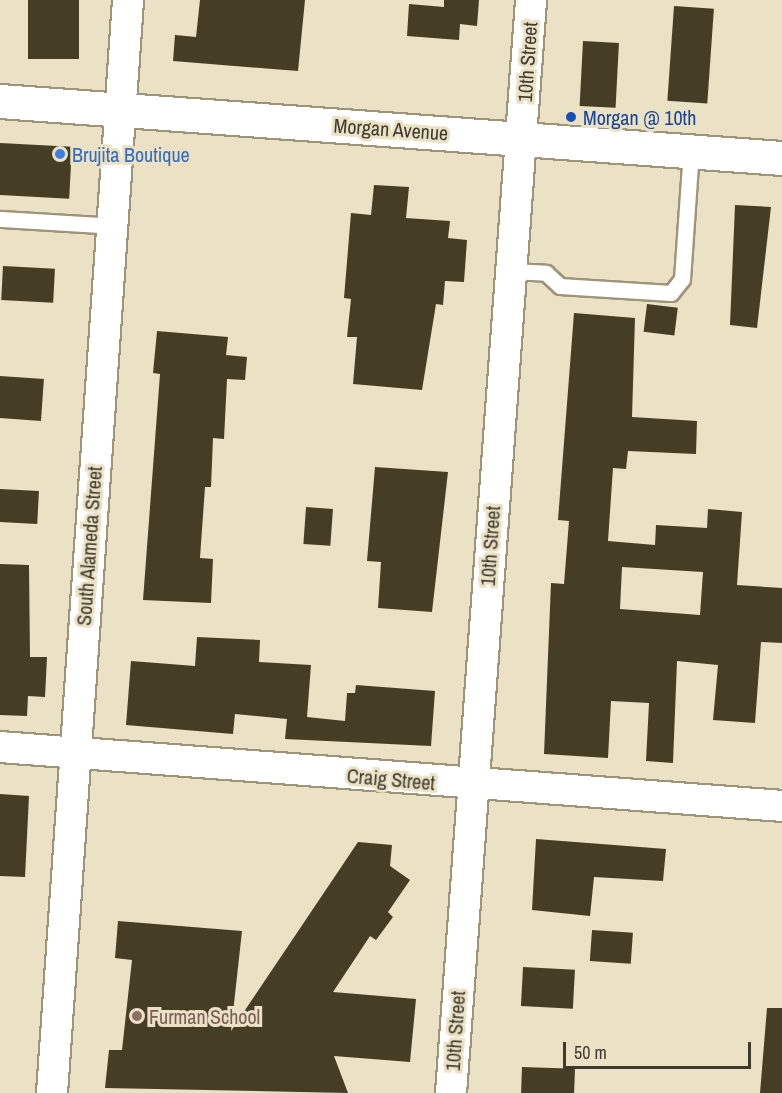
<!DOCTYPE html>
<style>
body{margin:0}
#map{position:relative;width:782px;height:1093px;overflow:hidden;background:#ebe1c4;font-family:"Archivo Narrow",sans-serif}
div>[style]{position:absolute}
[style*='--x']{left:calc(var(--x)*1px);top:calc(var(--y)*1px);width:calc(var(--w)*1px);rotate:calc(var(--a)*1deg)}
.building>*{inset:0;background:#463d25;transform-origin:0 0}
.roads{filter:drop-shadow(2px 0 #9e9479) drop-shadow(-2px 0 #9e9479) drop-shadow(0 2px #9e9479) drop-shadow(0 -2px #9e9479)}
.lane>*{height:15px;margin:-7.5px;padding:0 7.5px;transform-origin:7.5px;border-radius:7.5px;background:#fff}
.street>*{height:30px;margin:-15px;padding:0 15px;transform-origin:15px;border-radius:15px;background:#fff}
.secondary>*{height:33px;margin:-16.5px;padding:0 16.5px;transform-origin:16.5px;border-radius:16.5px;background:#fff}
.dots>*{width:16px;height:16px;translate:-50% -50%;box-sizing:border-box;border:3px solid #ebe1c4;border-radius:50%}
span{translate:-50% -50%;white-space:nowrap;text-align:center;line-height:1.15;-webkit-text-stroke:6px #ebe1c4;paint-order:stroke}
.street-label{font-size:20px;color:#3e3a2f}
.transit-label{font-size:20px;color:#164399}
.left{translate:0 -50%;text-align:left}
.shop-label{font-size:20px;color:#366cbe}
.education-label{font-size:20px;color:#785e54}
.scale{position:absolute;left:563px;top:1042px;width:188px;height:27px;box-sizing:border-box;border:3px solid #3e3a2f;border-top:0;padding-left:8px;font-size:18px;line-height:21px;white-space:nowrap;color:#3e3a2f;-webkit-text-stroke:4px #ebe1c4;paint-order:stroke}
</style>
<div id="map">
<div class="building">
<div style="left:28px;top:0;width:51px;height:59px"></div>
<div style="clip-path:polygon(200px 0,305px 0,298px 71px,173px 61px,175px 35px,196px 37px)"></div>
<div style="clip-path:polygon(444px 0,479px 0,477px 26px,460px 24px,459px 40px,407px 36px,409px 4px,444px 7px)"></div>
<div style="left:674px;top:6px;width:40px;height:95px;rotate:4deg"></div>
<div style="left:583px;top:41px;width:36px;height:65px;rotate:3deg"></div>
<div style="left:0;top:143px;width:72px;height:52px;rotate:3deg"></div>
<div style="clip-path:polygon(374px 185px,409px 187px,406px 218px,450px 221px,448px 238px,467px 240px,464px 282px,445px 281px,443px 305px,436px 304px,422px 390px,353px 384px,357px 337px,347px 337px,351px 299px,344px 298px,351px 213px,371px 215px)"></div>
<div style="clip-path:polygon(735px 205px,771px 207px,757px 328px,730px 325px)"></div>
<div style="left:3px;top:266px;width:52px;height:34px;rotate:3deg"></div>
<div style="left:647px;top:304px;width:31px;height:28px;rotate:7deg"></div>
<div style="clip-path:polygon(evenodd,574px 313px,635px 318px,632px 417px,697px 421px,696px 454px,628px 451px,626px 469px,613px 468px,608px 541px,655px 545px,656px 525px,707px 528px,708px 509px,742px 512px,737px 585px,782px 588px,782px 643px,761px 642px,755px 723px,713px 720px,718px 665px,677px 661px,673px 763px,646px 761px,649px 703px,611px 701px,608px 758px,544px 754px,551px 583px,564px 584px,569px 521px,558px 520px,574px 313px,622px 567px,703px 572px,700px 615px,620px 609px,622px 567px)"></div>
<div style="clip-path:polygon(157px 331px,228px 337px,226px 355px,247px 357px,245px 380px,227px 379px,224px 439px,213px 438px,211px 487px,205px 487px,200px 558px,213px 559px,211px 603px,143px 600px,160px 374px,153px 373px)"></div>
<div style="left:0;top:376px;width:44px;height:42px;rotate:4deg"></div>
<div style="clip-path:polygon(375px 467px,448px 472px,432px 612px,378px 608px,381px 562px,367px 561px)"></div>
<div style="left:0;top:489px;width:39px;height:33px;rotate:3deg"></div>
<div style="left:306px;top:507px;width:27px;height:37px;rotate:4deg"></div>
<div style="clip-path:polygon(0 564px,29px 565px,30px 657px,47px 657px,45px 697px,28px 696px,27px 716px,0 715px)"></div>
<div style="clip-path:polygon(197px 637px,260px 640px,259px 662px,311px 665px,307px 717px,345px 721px,347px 693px,355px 693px,356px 685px,435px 691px,431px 746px,285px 739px,287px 719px,235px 714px,233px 734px,126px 725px,131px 661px,195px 666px)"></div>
<div style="clip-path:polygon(0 794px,29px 796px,25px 877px,0 876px)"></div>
<div style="clip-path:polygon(536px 839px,666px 849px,663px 881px,594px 877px,590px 916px,532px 910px)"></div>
<div style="clip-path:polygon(358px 842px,392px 845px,390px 866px,410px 880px,388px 912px,393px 917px,376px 940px,370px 936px,333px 992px,416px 999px,410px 1062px,334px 1056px,348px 1093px,105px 1088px,109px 1050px,122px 1050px,132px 960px,115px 958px,118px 921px,242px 931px,231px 1031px)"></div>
<div style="left:592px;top:930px;width:41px;height:31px;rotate:4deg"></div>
<div style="left:523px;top:967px;width:52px;height:39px;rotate:3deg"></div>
<div style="clip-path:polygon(767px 1008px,782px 1008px,782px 1093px,760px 1093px)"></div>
<div style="left:522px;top:1067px;width:53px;height:26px;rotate:2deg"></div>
</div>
<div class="roads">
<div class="lane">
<div style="--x:0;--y:219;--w:113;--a:3.5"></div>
<div style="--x:511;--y:271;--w:35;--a:3"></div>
<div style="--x:546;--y:273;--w:19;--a:43"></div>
<div style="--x:560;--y:286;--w:111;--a:3.6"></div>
<div style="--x:671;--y:293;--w:18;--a:-52"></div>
<div style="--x:682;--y:279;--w:128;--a:-86"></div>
</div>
<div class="street">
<div style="--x:0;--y:747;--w:784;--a:4.31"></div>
<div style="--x:52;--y:1093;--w:1096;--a:-86.02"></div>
<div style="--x:451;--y:1093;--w:1096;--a:-85.81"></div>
</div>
<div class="secondary">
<div style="--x:0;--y:101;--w:784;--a:4.17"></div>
</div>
</div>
<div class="dots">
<div style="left:571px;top:117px;background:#1a4fb4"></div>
<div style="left:60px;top:154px;background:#3f7fe0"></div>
<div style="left:137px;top:1016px;background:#8d6e63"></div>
</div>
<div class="street-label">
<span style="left:527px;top:62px;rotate:-86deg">10th Street</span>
<span style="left:391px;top:129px;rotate:4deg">Morgan Avenue</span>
<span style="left:89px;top:546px;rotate:-86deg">South Alameda Street</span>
<span style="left:490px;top:546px;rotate:-86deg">10th Street</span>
<span style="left:391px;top:779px;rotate:5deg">Craig Street</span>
<span style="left:455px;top:1031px;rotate:-86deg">10th Street</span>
</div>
<div class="transit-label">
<span class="left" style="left:583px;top:117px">Morgan @ 10th</span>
</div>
<div class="shop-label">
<span class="left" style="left:72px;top:154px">Brujita Boutique</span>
</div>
<div class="education-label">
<span class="left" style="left:149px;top:1016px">Furman School</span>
</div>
<div class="scale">50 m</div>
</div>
